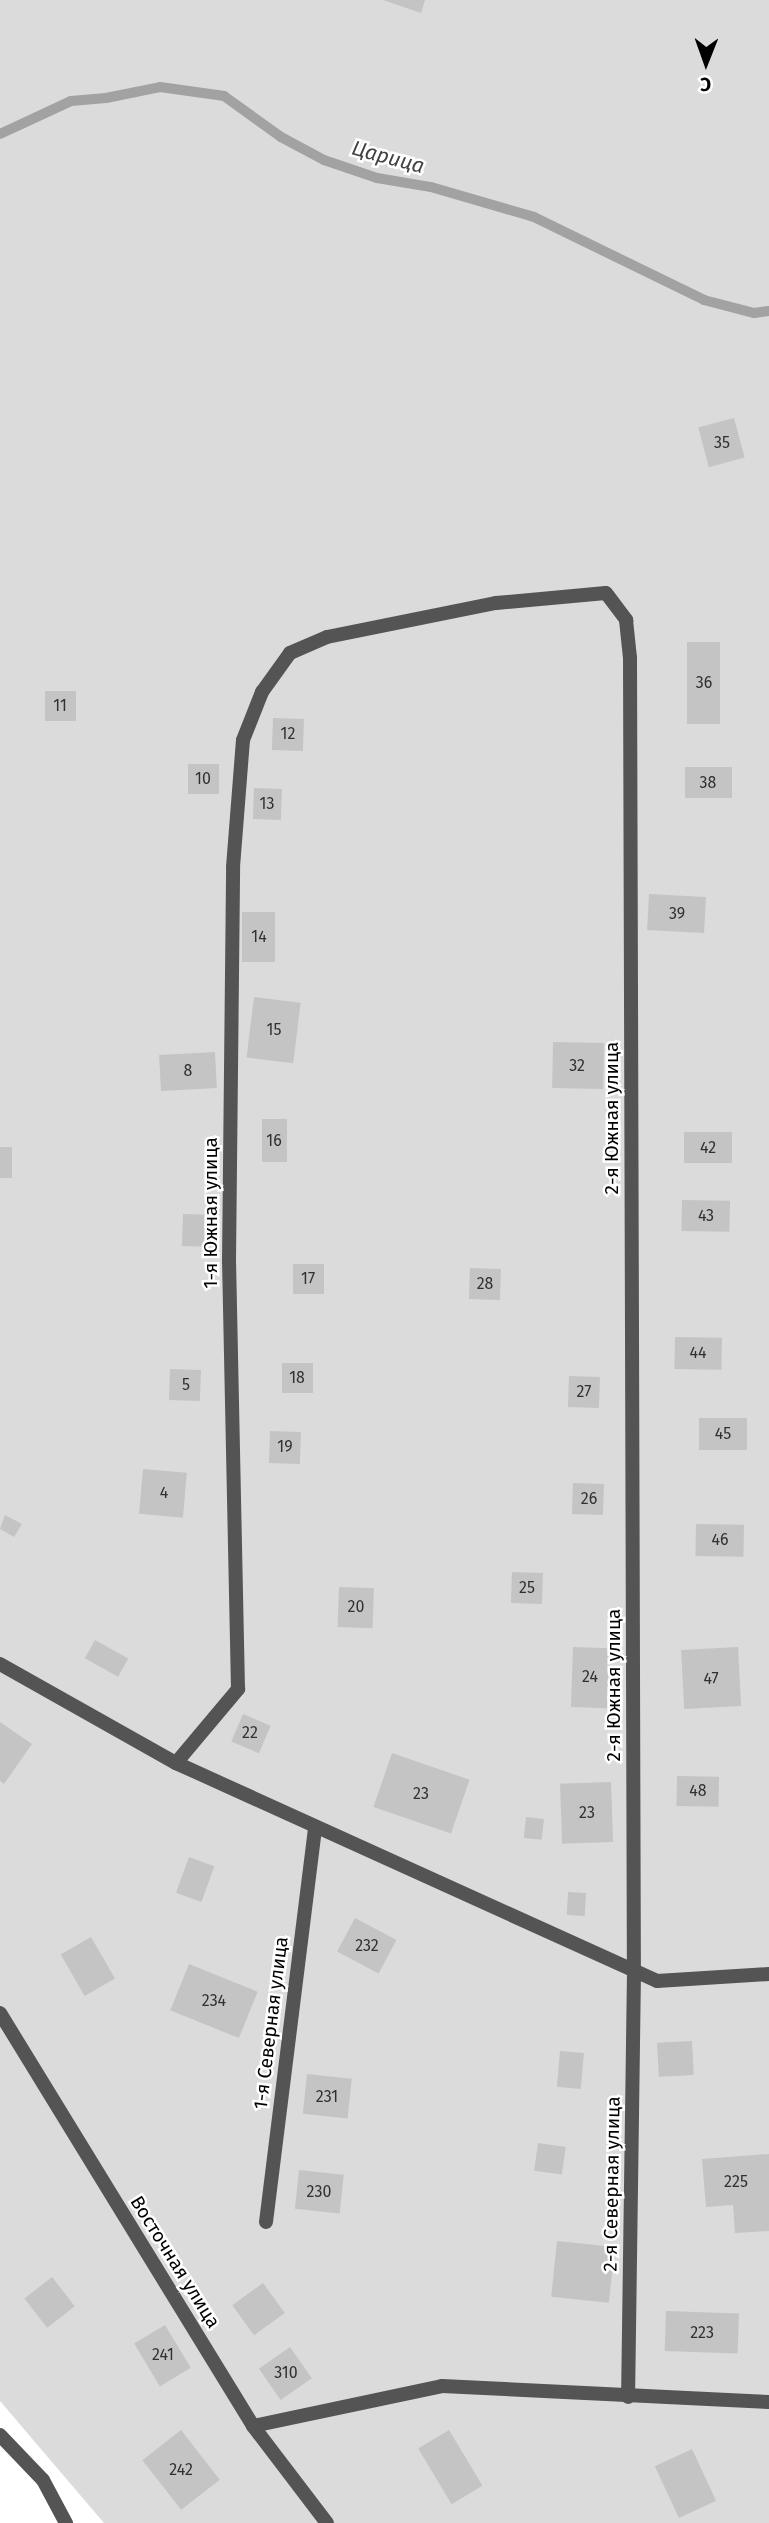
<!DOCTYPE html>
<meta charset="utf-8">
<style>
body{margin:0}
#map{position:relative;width:769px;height:2523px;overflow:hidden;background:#fff;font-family:"Fira Sans",sans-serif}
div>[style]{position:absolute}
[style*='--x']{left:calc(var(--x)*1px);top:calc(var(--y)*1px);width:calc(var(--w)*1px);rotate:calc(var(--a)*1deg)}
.green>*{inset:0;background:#dbdbdb}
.stream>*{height:10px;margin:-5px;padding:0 5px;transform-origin:5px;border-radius:5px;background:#a2a2a2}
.building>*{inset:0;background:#c4c4c4;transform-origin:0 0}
.service>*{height:14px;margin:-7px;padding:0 7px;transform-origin:7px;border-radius:7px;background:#545454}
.minor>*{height:14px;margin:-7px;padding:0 7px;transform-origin:7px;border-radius:7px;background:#545454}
span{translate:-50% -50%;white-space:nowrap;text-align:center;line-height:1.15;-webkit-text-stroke:5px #fff;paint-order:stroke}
.number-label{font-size:16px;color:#313131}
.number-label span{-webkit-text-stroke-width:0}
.street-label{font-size:19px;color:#000}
.water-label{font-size:21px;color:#434343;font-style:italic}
.north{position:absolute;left:671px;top:28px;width:70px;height:70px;-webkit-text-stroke:5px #fff;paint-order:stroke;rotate:181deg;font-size:19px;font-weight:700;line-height:28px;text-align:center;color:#000}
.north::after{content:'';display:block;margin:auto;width:24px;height:32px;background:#000;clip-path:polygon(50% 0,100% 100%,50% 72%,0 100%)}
</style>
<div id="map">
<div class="green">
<div style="clip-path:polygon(0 0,769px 0,769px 2523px,104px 2523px,0 2401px)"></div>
</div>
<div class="stream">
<div style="--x:0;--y:134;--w:78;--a:-24.9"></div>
<div style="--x:71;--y:101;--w:35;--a:-5"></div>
<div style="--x:106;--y:98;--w:55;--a:-11.5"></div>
<div style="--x:160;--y:87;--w:65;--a:8"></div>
<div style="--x:224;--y:96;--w:70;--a:35.7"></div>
<div style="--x:281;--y:137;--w:49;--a:28.1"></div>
<div style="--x:324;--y:160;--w:56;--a:18.8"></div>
<div style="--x:377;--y:178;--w:55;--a:9.5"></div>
<div style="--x:431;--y:187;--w:107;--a:16.2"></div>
<div style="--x:534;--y:217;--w:189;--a:26"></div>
<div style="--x:704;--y:300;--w:52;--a:14.6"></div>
<div style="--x:754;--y:313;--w:15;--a:-8"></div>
</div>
<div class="building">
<div style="clip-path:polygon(383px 0,425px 0,421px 13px)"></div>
<div style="left:734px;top:418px;width:41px;height:37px;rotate:75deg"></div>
<div style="left:687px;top:642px;width:33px;height:82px"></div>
<div style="left:45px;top:691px;width:31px;height:30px"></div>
<div style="left:273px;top:718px;width:31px;height:32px;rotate:2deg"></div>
<div style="left:188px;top:764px;width:31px;height:30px"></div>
<div style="left:685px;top:767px;width:47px;height:31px"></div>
<div style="left:254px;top:788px;width:28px;height:31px;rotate:2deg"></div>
<div style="left:649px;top:894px;width:57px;height:36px;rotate:3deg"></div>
<div style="left:275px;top:912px;width:50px;height:33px;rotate:90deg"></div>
<div style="left:254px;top:997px;width:47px;height:61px;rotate:7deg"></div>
<div style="left:553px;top:1042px;width:51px;height:46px;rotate:1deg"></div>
<div style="left:215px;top:1052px;width:36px;height:56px;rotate:87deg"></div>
<div style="left:262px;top:1119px;width:25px;height:43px"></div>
<div style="left:684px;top:1132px;width:48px;height:31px"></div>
<div style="left:0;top:1147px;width:12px;height:31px"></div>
<div style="left:682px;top:1200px;width:48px;height:31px;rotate:1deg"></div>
<div style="left:183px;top:1214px;width:31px;height:32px;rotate:2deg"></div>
<div style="left:293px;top:1264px;width:31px;height:30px"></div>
<div style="left:470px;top:1268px;width:31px;height:31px;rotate:2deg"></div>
<div style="left:675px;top:1337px;width:47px;height:32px;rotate:1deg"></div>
<div style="left:282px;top:1363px;width:31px;height:30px"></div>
<div style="left:170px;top:1369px;width:31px;height:31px;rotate:2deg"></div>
<div style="left:569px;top:1376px;width:31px;height:31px;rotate:2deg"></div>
<div style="left:699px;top:1418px;width:48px;height:32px"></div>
<div style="left:270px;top:1431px;width:31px;height:32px;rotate:2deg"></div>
<div style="left:143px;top:1469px;width:44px;height:45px;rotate:5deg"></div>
<div style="left:573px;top:1483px;width:31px;height:31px;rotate:2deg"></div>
<div style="clip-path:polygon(5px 1515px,22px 1524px,14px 1537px,0 1529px)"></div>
<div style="left:696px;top:1524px;width:48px;height:32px;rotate:1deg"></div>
<div style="left:512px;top:1572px;width:31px;height:31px;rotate:2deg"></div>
<div style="left:339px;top:1587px;width:35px;height:40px;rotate:2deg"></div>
<div style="left:95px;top:1640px;width:38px;height:21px;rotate:29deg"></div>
<div style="left:573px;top:1647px;width:36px;height:60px;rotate:2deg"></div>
<div style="left:738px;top:1647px;width:59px;height:57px;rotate:87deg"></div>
<div style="left:243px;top:1714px;width:30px;height:30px;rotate:23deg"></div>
<div style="clip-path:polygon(0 1722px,32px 1744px,4px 1784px,0 1781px)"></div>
<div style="left:392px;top:1753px;width:82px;height:57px;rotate:19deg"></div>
<div style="left:677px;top:1776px;width:42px;height:30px;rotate:1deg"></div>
<div style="left:611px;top:1782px;width:60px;height:51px;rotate:88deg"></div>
<div style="left:526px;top:1817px;width:18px;height:21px;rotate:6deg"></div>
<div style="left:189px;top:1857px;width:27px;height:38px;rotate:20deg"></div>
<div style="left:568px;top:1892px;width:18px;height:23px;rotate:3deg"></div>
<div style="left:355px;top:1918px;width:47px;height:38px;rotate:28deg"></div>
<div style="left:91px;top:1937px;width:48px;height:35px;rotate:60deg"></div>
<div style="left:189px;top:1964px;width:74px;height:50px;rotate:22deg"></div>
<div style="left:692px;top:2041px;width:34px;height:35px;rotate:87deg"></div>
<div style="left:560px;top:2051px;width:24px;height:36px;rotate:5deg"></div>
<div style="left:307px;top:2074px;width:45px;height:40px;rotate:6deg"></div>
<div style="left:538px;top:2143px;width:28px;height:28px;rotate:8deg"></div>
<div style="clip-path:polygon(769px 2154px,769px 2231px,735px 2233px,733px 2205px,706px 2207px,702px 2159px)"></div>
<div style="left:299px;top:2170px;width:45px;height:39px;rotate:6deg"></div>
<div style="left:557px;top:2241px;width:58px;height:56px;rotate:6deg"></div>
<div style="left:52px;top:2277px;width:37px;height:35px;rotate:52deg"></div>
<div style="left:263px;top:2283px;width:37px;height:38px;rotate:54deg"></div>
<div style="left:666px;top:2311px;width:73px;height:40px;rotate:2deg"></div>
<div style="left:165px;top:2325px;width:50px;height:36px;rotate:59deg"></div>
<div style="left:290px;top:2347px;width:38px;height:38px;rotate:55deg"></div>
<div style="left:181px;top:2430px;width:63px;height:49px;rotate:52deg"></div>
<div style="left:449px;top:2430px;width:65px;height:36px;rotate:59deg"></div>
<div style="left:692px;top:2449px;width:57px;height:41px;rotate:65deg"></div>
</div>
<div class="service">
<div style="--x:253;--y:2426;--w:193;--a:-11.9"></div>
<div style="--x:442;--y:2386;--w:327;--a:2.8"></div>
</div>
<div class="minor">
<div style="--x:0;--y:1664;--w:202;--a:29.4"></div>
<div style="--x:176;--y:1763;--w:528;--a:24.38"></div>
<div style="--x:657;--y:1981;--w:112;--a:-3.6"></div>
<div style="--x:176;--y:1763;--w:97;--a:-50"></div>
<div style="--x:238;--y:1689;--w:428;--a:-91.2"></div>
<div style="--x:229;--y:1261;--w:394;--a:-89.4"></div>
<div style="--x:233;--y:867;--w:127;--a:-85.5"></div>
<div style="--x:243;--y:740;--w:52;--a:-68.4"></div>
<div style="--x:262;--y:692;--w:48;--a:-54.3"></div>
<div style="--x:290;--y:653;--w:40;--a:-23.4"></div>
<div style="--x:327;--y:637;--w:172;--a:-11.4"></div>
<div style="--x:496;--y:603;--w:110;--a:-5.2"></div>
<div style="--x:606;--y:593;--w:34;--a:53"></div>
<div style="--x:626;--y:620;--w:38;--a:84"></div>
<div style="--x:630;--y:658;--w:1314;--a:89.83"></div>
<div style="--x:634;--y:1972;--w:425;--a:90.8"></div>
<div style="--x:0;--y:2013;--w:484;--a:58.5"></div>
<div style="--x:253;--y:2426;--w:122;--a:52.7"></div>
<div style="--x:266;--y:2222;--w:397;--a:-82.9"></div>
<div style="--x:0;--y:2435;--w:62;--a:46.3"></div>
<div style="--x:43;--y:2480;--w:49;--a:61.9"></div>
</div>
<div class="number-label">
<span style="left:722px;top:443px">35</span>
<span style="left:704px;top:683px">36</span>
<span style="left:60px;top:706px">11</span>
<span style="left:288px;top:734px">12</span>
<span style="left:203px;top:779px">10</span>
<span style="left:708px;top:783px">38</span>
<span style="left:267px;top:804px">13</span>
<span style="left:677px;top:914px">39</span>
<span style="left:259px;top:937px">14</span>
<span style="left:274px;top:1030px">15</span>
<span style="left:577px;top:1066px">32</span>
<span style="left:188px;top:1071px">8</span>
<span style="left:274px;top:1141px">16</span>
<span style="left:708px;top:1148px">42</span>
<span style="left:706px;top:1216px">43</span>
<span style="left:308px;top:1279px">17</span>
<span style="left:485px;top:1284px">28</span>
<span style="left:698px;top:1353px">44</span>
<span style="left:297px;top:1378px">18</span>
<span style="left:186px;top:1385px">5</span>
<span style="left:584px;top:1392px">27</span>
<span style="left:723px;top:1434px">45</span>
<span style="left:285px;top:1447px">19</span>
<span style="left:164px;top:1493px">4</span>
<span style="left:589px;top:1499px">26</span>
<span style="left:720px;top:1540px">46</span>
<span style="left:527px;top:1588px">25</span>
<span style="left:356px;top:1607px">20</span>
<span style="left:590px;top:1677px">24</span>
<span style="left:711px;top:1679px">47</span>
<span style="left:250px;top:1733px">22</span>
<span style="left:698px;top:1791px">48</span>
<span style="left:421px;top:1794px">23</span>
<span style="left:587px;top:1813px">23</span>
<span style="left:367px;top:1946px">232</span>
<span style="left:214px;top:2001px">234</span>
<span style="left:327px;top:2097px">231</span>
<span style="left:736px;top:2182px">225</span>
<span style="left:319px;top:2192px">230</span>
<span style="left:702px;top:2333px">223</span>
<span style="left:163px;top:2355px">241</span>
<span style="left:286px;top:2373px">310</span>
<span style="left:181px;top:2470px">242</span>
</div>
<div class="street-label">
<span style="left:612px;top:1118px;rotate:-90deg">2-я Южная улица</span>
<span style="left:211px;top:1213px;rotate:-90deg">1-я Южная улица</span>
<span style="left:614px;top:1685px;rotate:-90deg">2-я Южная улица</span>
<span style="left:271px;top:2023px;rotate:-83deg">1-я Северная улица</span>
<span style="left:612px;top:2184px;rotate:-89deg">2-я Северная улица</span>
<span style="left:175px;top:2262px;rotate:58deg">Восточная улица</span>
</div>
<div class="water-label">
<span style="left:388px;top:157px;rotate:15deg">Царица</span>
</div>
<div class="north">С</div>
</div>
